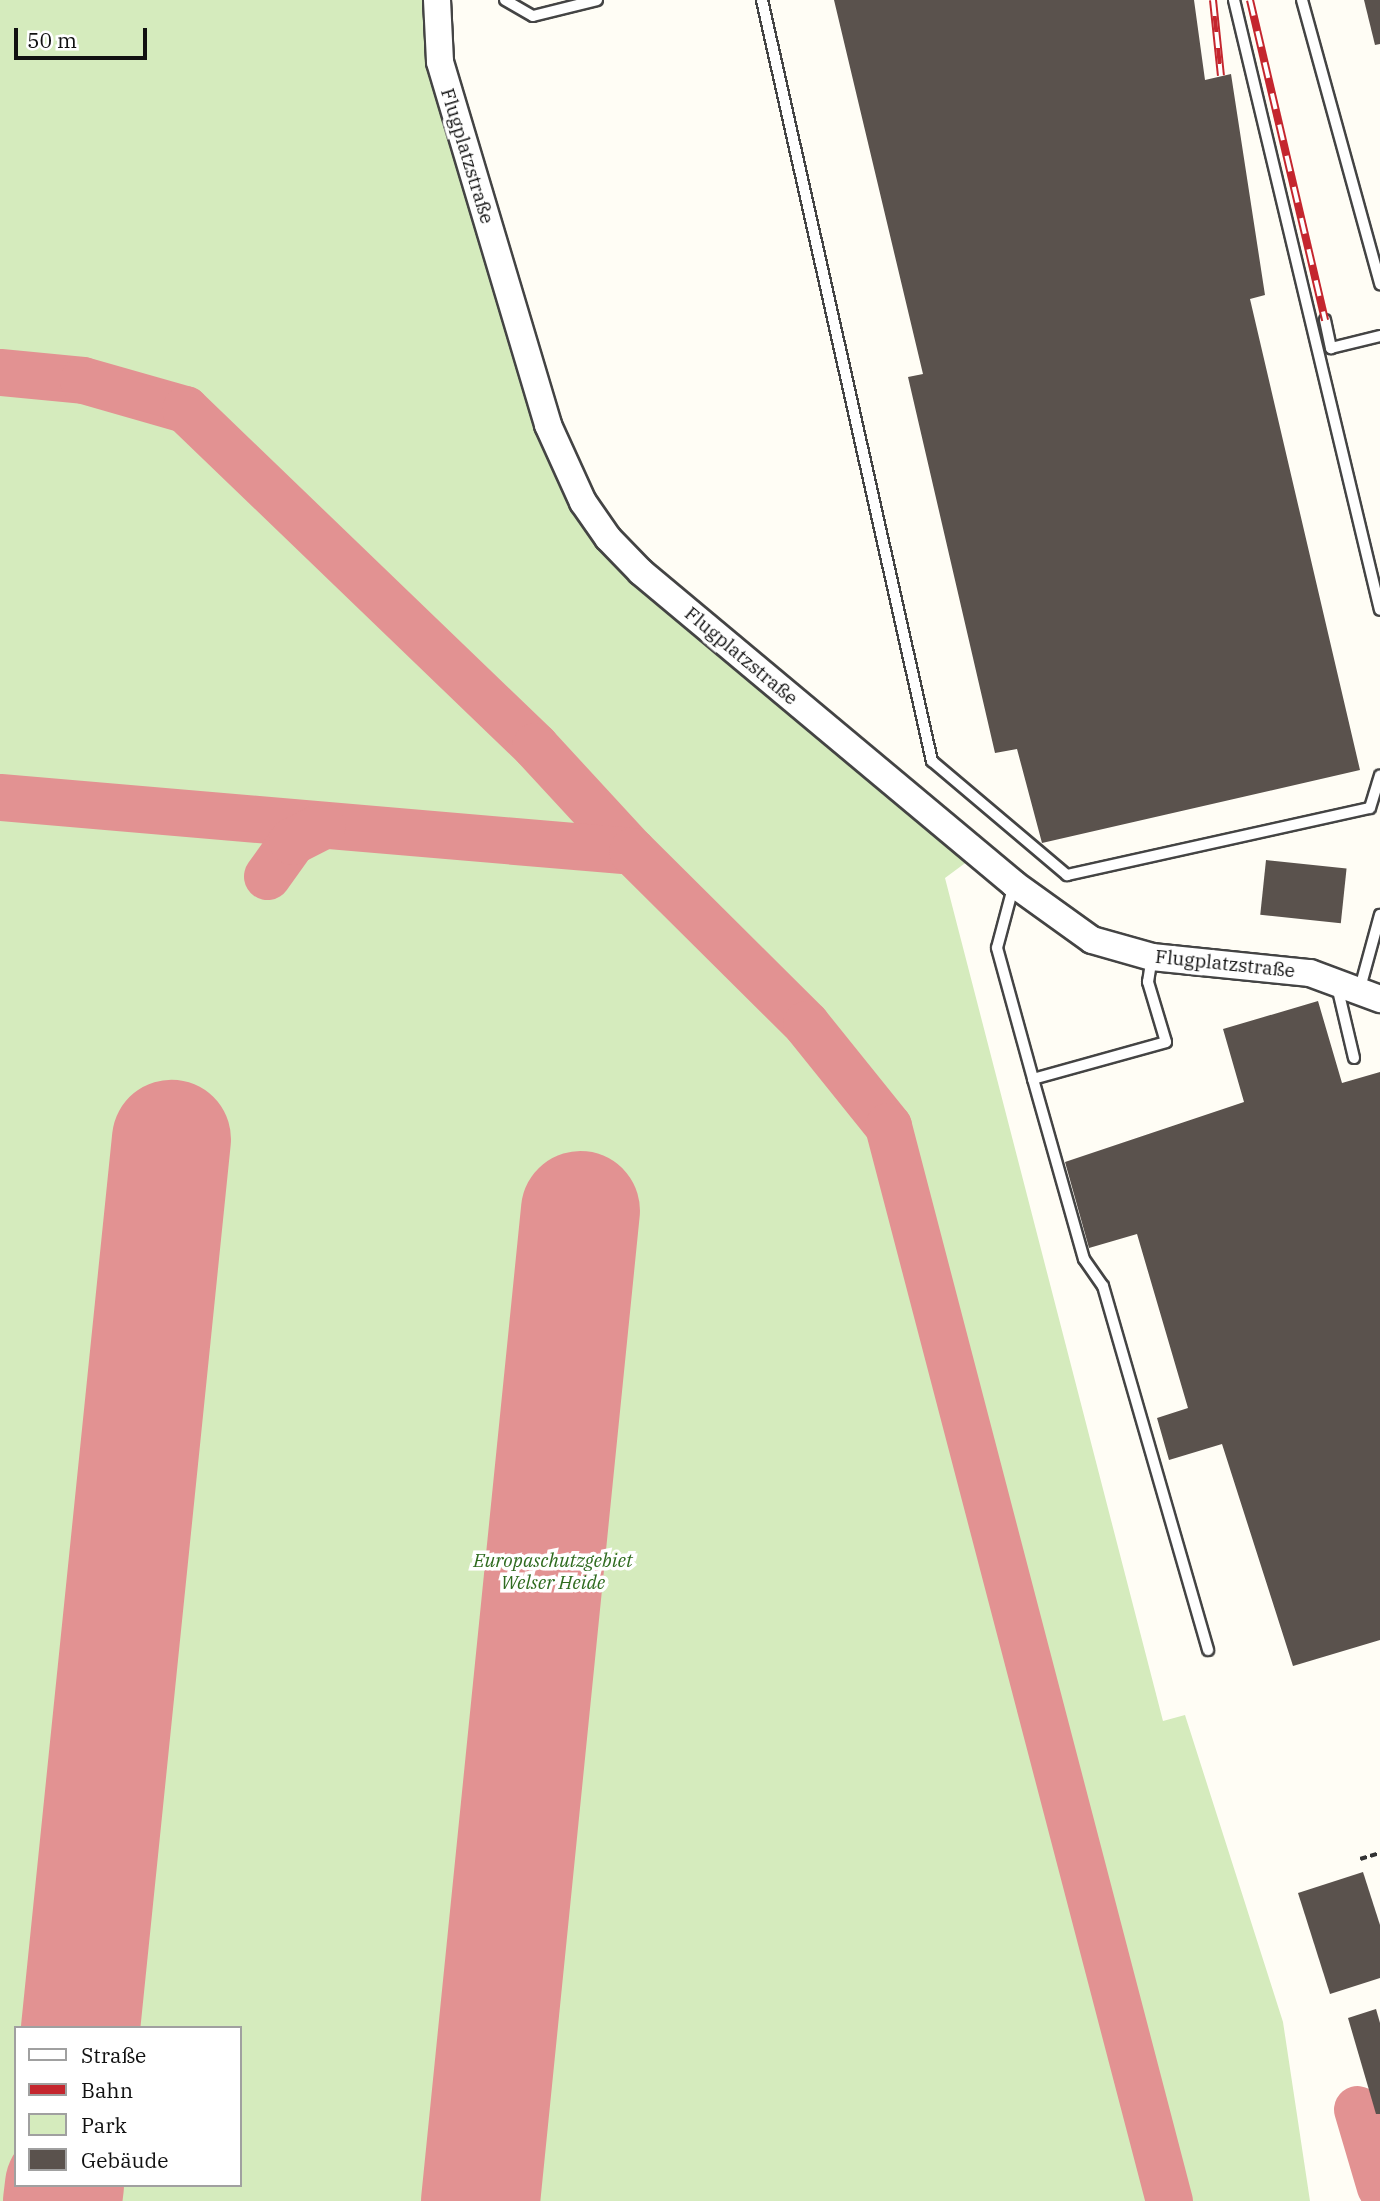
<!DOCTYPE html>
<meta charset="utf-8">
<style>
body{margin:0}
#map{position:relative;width:1380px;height:2201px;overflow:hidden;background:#fffdf5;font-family:"IBM Plex Serif",serif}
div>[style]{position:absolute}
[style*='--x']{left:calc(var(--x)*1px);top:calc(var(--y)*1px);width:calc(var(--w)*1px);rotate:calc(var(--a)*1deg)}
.green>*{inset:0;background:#d5ebbd}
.taxiway>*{height:47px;margin:-23.5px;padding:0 23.5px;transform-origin:23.5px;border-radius:23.5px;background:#e29292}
.runway>*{height:119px;margin:-59.5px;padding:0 59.5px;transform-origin:59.5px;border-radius:59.5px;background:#e29292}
.building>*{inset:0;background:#5a524d;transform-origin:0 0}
.path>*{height:3.5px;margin-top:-1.75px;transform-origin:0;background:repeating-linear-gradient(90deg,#333 0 7px,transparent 0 10.5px)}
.roads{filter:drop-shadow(2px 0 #444) drop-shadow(-2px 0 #444) drop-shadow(0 2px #444) drop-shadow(0 -2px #444)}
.service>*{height:10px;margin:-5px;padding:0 5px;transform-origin:5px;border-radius:5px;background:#fff}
.tertiary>*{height:26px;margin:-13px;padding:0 13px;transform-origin:13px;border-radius:13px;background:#fff}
.rail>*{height:8px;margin-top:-4px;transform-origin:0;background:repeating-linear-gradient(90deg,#fff 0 16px,#c4262e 0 32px);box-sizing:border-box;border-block:2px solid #c4262e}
span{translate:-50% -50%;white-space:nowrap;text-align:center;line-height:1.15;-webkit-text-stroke:7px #fff;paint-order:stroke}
.street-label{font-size:19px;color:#111}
.park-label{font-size:19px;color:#2f6b1f;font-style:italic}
.legend{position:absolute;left:14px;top:2026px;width:228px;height:161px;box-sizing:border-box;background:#fff;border:2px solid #a0a0a0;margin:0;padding:9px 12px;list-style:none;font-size:21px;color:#111}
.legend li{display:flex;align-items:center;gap:14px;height:35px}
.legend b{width:35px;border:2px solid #a0a0a0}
.scale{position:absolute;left:14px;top:28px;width:133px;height:32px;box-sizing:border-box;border:4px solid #111;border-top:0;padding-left:9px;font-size:21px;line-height:24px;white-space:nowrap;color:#111;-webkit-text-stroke:5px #fff;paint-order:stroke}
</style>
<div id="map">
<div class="green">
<div style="clip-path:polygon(evenodd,0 0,426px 0,520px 375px,557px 482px,607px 554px,972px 858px,945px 878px,1163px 1721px,1185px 1715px,1283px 2022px,1310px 2201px,0 2201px,0 0,16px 2028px,240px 2028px,240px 2185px,16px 2185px,16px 2028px)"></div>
</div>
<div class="taxiway">
<div style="--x:0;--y:372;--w:83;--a:5.5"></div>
<div style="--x:83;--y:380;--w:106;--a:15.9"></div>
<div style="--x:185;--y:409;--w:486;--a:43.9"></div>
<div style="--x:535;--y:746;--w:143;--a:47.3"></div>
<div style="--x:0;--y:797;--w:634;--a:4.88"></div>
<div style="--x:632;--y:851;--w:245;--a:44.8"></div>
<div style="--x:806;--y:1024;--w:131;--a:51.2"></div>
<div style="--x:888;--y:1126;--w:1111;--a:75.35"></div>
<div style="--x:267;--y:876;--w:43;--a:-54.5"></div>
<div style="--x:292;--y:841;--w:33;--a:-27"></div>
<div style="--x:1357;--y:2109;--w:81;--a:73.6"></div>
</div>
<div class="runway">
<div style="--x:80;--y:2028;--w:894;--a:-84.16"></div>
<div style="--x:62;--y:2201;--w:16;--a:-83"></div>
<div style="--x:480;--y:2201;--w:996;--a:-84.24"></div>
</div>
<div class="building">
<div style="clip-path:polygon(834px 0,1194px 0,1205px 80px,1231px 74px,1265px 295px,1250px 299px,1360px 770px,1042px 843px,1017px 749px,995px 753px,908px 377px,923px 374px)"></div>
<div style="clip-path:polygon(1364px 0,1380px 0,1380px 44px,1375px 45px)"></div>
<div style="left:1266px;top:860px;width:81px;height:55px;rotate:6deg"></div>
<div style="clip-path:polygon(1318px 1001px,1342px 1083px,1380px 1072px,1380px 1640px,1293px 1666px,1222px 1444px,1169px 1460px,1157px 1418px,1188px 1408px,1137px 1234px,1089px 1248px,1065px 1162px,1244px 1102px,1223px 1029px)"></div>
<div style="clip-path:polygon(1363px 1872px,1380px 1925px,1380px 1978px,1330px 1994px,1298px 1893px)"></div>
<div style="clip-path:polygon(1376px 2009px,1380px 2023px,1380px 2114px,1376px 2114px,1348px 2018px)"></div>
</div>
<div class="path">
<div style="--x:1360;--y:1859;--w:21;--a:-17"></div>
</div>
<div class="roads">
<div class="service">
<div style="--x:505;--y:0;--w:32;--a:30"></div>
<div style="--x:533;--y:16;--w:66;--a:-14"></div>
<div style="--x:762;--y:0;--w:780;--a:77.41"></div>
<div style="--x:932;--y:761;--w:177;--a:40.2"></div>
<div style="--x:1067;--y:875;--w:310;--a:-12.5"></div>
<div style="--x:1370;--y:808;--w:34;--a:-73"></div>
<div style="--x:1234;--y:0;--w:627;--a:76.54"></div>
<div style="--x:1302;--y:0;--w:295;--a:74.6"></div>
<div style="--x:1325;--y:320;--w:29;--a:78"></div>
<div style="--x:1331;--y:348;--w:50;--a:-13.8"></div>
<div style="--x:1014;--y:884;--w:66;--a:104.9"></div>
<div style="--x:997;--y:948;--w:136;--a:74.6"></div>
<div style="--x:1033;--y:1079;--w:138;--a:-15.5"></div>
<div style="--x:1166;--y:1042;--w:63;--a:-106.7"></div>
<div style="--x:1148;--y:982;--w:25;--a:-81"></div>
<div style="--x:1337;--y:986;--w:74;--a:76.7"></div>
<div style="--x:1360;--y:988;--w:76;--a:-74.7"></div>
<div style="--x:1033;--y:1079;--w:187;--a:74.2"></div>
<div style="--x:1084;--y:1259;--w:33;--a:55"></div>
<div style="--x:1103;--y:1286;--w:379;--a:73.9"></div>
</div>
<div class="tertiary">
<div style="--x:437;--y:0;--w:62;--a:87.2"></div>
<div style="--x:440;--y:62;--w:379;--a:73.4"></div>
<div style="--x:548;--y:425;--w:85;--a:65.6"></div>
<div style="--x:583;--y:502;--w:44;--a:55.2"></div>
<div style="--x:608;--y:538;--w:47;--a:45.9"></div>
<div style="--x:641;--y:572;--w:486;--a:39.9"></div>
<div style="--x:1014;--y:884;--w:96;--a:35.7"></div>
<div style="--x:1092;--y:940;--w:62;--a:15.8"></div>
<div style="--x:1152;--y:957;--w:159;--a:5.8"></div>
<div style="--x:1310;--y:973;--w:75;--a:20.4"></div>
</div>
</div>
<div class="rail">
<div style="--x:1213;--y:0;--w:76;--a:84"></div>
<div style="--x:1250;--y:0;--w:329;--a:76.8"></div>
</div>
<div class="street-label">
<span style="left:467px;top:156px;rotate:73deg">Flugplatzstraße</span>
<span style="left:741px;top:656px;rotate:40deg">Flugplatzstraße</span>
<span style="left:1225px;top:964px;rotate:6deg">Flugplatzstraße</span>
</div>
<div class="park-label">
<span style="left:553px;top:1572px">Europaschutzgebiet<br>Welser Heide</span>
</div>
<ul class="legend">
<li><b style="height:9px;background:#fff"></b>Straße</li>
<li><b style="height:9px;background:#c4262e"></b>Bahn</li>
<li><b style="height:19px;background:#d5ebbd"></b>Park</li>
<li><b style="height:19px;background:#5a524d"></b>Gebäude</li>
</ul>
<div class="scale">50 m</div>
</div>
